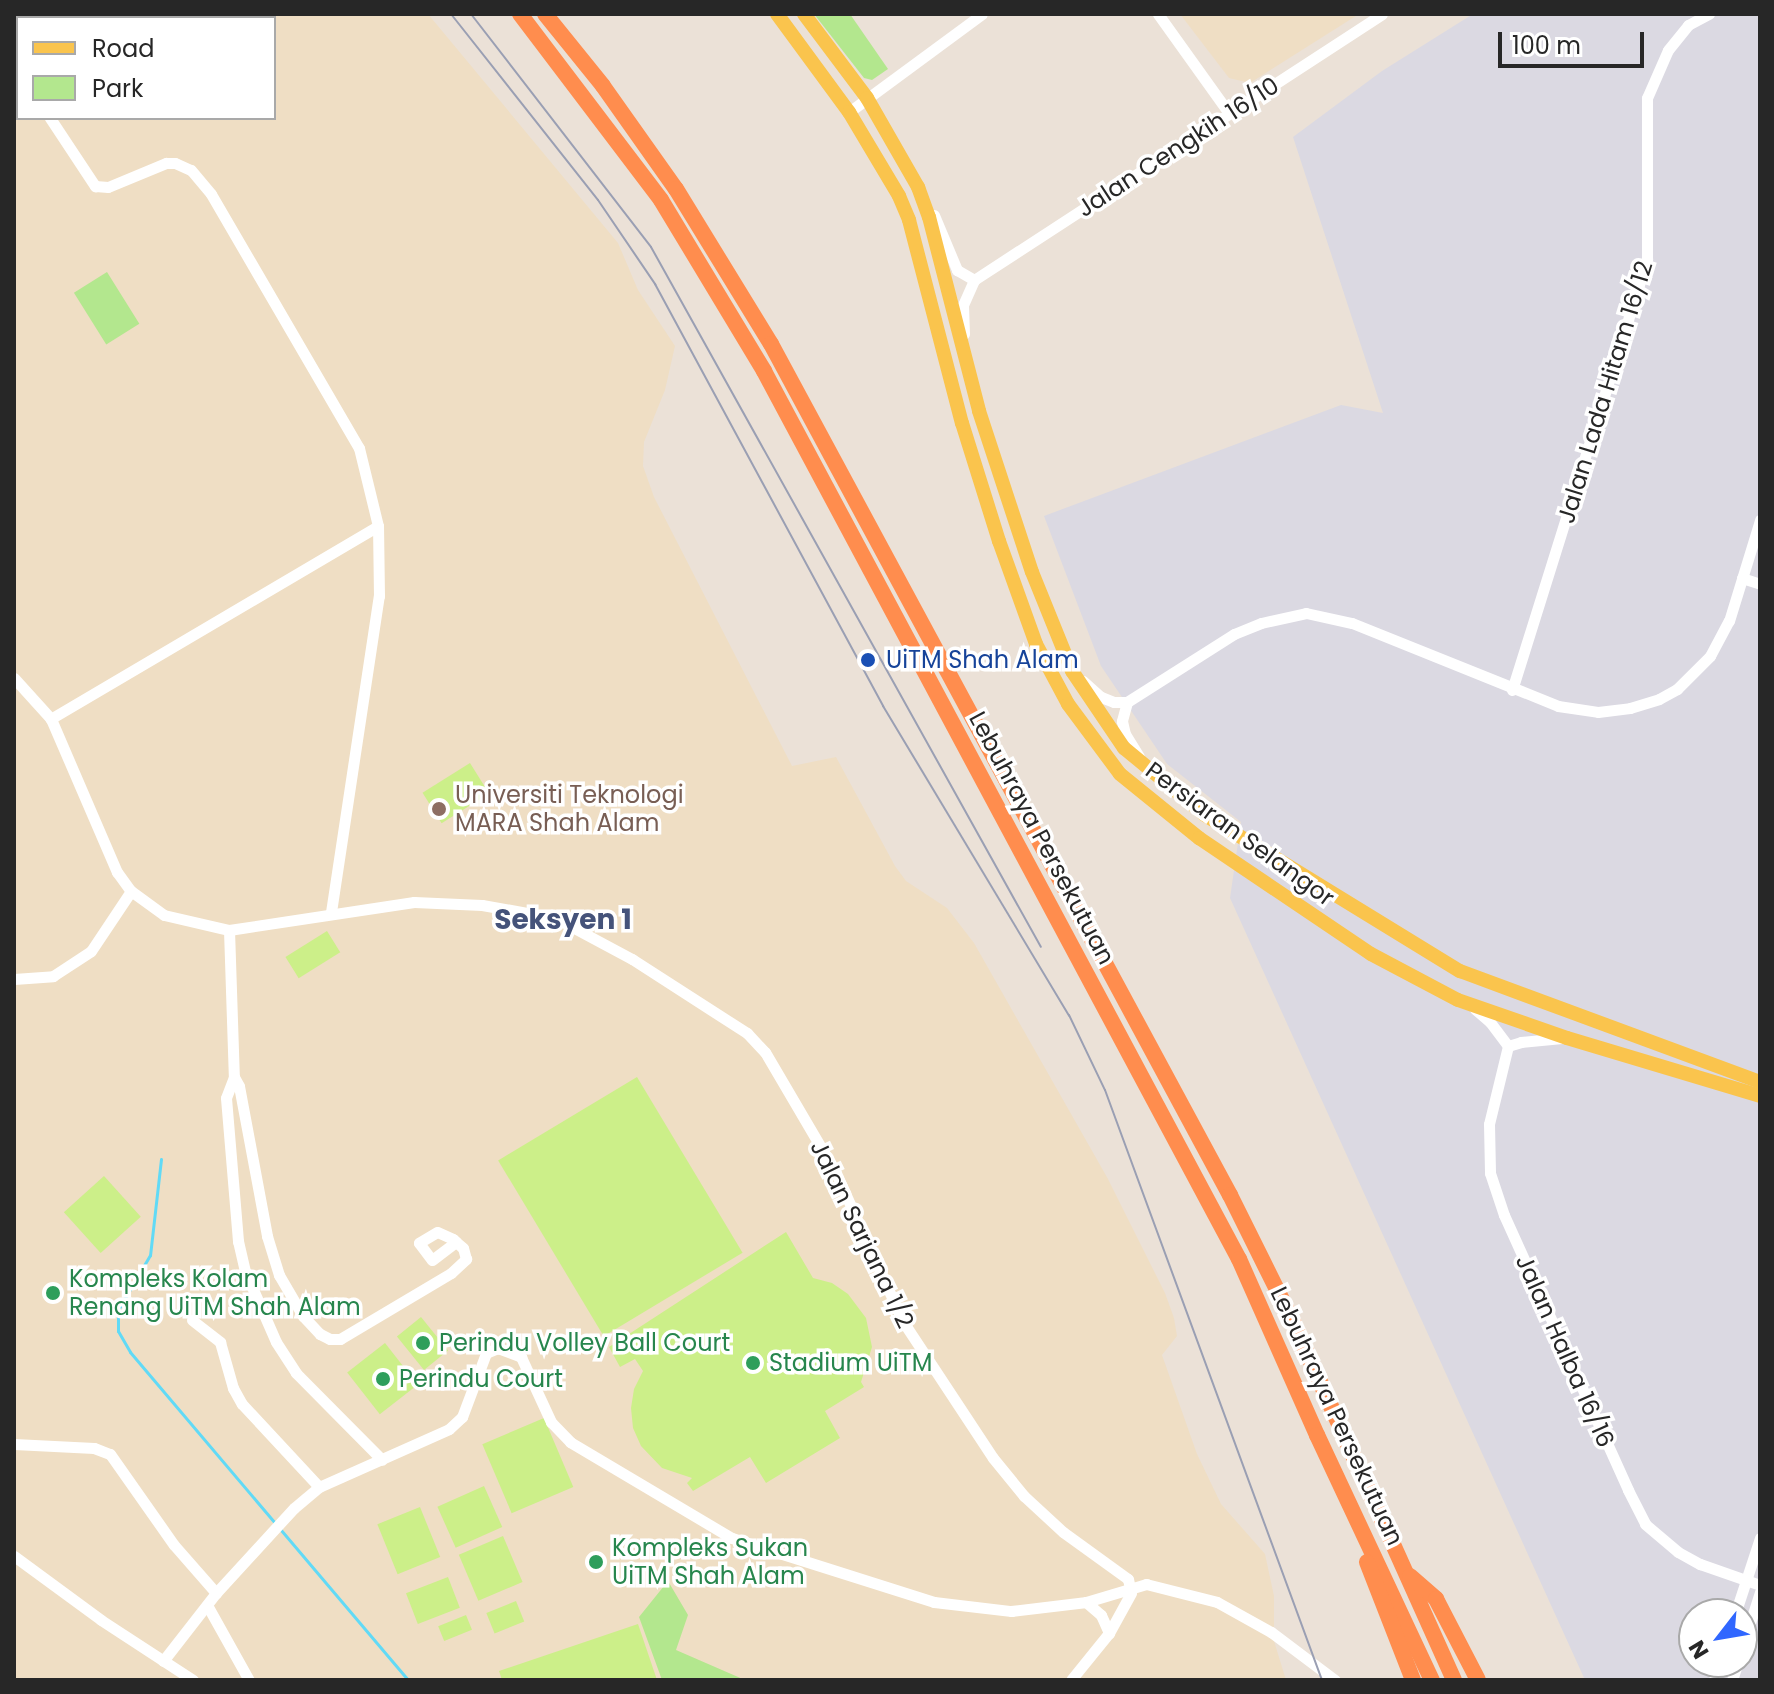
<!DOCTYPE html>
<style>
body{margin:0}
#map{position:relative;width:1774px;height:1694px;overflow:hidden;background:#ebe1d7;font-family:Poppins,sans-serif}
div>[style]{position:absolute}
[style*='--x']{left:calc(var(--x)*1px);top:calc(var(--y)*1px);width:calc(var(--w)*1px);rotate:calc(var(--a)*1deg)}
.industrial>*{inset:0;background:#dbd9e2}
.education>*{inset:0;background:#efdec4}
.green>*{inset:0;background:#b3e78e;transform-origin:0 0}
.pitch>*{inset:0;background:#ccef89;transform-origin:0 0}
.stream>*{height:3px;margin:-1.5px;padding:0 1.5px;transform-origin:1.5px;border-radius:1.5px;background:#61daf6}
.minor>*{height:11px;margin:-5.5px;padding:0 5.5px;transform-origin:5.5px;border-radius:5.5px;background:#fff}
.major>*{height:14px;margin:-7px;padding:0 7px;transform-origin:7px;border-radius:7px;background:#fac44d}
.highway>*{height:16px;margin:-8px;padding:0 8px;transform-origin:8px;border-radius:8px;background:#ff8d4e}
.tram>*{height:2px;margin:-1px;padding:0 1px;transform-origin:1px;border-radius:1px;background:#9a9fb3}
.dots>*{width:22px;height:22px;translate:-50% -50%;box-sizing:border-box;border:4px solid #fff;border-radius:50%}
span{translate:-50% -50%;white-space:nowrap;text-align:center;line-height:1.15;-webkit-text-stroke:7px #fff;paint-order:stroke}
.street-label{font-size:24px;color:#272727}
.transit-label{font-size:24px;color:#164399}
.left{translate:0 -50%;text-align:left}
.education-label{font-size:24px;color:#785e54}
.leisure-label{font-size:24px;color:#27864d}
.quarter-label{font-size:28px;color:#45537a;font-weight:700}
.frame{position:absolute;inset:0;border:16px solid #272727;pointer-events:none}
.legend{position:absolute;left:16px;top:16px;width:260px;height:104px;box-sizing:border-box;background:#fff;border:2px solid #a9a9a9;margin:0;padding:10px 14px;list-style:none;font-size:24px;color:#272727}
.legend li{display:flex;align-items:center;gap:16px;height:40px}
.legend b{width:40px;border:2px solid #a9a9a9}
.north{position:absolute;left:1678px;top:1598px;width:80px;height:80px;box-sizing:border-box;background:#fff;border:2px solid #a9a9a9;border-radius:50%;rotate:239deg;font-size:22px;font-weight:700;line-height:32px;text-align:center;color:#272727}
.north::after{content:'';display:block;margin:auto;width:28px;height:36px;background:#3067ff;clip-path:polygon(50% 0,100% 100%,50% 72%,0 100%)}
.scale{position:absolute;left:1498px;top:32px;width:146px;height:36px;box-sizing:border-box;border:4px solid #272727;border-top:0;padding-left:10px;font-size:24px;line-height:28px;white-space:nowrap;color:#272727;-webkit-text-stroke:6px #fff;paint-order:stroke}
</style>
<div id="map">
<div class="industrial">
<div style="clip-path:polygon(evenodd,1473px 14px,1760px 14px,1760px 1680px,1585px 1680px,1230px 898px,1241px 822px,1167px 764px,1101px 666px,1044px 516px,1341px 405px,1383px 413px,1293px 137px,1382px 71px,1473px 14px,1694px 1614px,1742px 1614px,1742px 1662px,1694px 1662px,1694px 1614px)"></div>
</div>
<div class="education">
<div style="clip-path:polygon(evenodd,14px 14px,428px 14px,618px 243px,638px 290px,675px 346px,665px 390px,644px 442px,643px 466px,654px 497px,792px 766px,836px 757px,895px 866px,906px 881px,947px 908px,974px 943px,1108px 1179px,1165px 1293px,1174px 1318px,1177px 1336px,1162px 1355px,1197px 1454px,1221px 1504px,1265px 1554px,1274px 1596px,1274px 1641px,1286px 1680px,14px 1680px,14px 14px,18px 18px,274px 18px,274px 118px,18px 118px,18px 18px)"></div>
<div style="clip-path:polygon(1180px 14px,1359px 14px,1250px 83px,1229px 78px)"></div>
</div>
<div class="green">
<div style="clip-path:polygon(814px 14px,850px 14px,888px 69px,872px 80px,864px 78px)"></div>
<div style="left:107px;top:272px;width:61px;height:39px;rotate:58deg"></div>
<div style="clip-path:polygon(668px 1581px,688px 1615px,676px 1650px,745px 1680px,662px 1680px,639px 1617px)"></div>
</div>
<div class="pitch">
<div style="left:470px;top:763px;width:36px;height:56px;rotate:58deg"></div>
<div style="left:327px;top:931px;width:25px;height:49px;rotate:58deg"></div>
<div style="left:637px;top:1077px;width:205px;height:162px;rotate:59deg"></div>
<div style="left:104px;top:1176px;width:55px;height:54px;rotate:48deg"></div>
<div style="clip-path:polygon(786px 1232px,813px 1278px,832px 1283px,848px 1294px,866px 1318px,872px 1347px,861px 1382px,864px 1387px,825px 1411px,840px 1438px,766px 1483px,750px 1457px,693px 1491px,687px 1483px,692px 1478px,662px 1468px,641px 1446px,633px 1428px,631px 1408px,634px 1389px,643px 1371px,635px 1359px,620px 1367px,609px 1347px)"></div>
<div style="left:421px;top:1317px;width:43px;height:31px;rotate:51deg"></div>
<div style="left:385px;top:1343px;width:53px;height:48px;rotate:52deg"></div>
<div style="left:544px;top:1418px;width:75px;height:67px;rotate:67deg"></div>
<div style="left:484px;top:1486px;width:45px;height:51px;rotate:66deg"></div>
<div style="left:420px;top:1507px;width:54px;height:46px;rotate:68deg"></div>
<div style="left:503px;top:1536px;width:50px;height:48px;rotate:67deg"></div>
<div style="left:448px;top:1577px;width:33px;height:45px;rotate:69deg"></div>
<div style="left:516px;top:1601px;width:22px;height:32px;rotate:68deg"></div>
<div style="left:466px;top:1615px;width:16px;height:30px;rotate:68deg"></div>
<div style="clip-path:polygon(638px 1624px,657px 1680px,502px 1680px,499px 1671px)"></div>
</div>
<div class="stream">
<div style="--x:161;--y:1159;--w:97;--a:96.5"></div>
<div style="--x:150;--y:1255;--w:64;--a:120.2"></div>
<div style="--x:118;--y:1310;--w:21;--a:90"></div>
<div style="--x:118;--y:1331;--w:24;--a:60"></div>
<div style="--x:130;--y:1352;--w:430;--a:49.7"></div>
</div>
<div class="minor">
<div style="--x:1158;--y:14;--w:122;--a:54.4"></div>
<div style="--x:14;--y:61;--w:7;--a:56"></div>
<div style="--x:849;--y:112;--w:165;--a:-36.4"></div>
<div style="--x:50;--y:118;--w:82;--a:56.5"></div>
<div style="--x:95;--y:186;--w:13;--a:4"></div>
<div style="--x:108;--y:187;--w:63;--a:-22.5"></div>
<div style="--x:166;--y:163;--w:9;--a:0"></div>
<div style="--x:175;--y:163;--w:17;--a:24"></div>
<div style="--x:191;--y:170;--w:31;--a:50"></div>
<div style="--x:211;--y:194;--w:294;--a:59.8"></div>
<div style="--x:359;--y:448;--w:80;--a:76.3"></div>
<div style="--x:378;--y:526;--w:380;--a:149.5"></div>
<div style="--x:934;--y:215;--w:60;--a:67.3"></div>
<div style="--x:957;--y:270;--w:20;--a:30"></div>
<div style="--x:964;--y:334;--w:29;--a:-92"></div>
<div style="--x:963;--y:305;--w:27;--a:-66"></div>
<div style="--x:974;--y:280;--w:487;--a:-33.1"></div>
<div style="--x:1742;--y:578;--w:19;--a:18"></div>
<div style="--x:14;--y:678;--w:55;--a:47.9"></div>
<div style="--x:51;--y:719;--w:167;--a:66.7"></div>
<div style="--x:117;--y:872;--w:24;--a:54"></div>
<div style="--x:131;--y:891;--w:41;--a:36"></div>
<div style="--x:164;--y:915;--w:67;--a:13"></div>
<div style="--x:229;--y:930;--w:187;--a:-8.6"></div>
<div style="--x:414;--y:902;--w:68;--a:2.5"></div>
<div style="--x:482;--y:905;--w:47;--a:9.9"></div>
<div style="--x:528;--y:913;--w:34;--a:14"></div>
<div style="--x:561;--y:921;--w:81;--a:28.2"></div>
<div style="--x:632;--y:959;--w:137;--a:32.8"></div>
<div style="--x:747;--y:1033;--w:26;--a:47"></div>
<div style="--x:765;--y:1052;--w:140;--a:59.6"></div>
<div style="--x:836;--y:1173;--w:161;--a:65.8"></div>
<div style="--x:902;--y:1320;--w:165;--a:56.6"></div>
<div style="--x:993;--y:1458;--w:49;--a:50.8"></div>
<div style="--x:1024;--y:1496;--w:53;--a:42.7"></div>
<div style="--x:1063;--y:1532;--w:80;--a:35.9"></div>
<div style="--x:1128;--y:1579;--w:14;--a:78"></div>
<div style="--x:1131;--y:1593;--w:46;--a:118.8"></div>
<div style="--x:1109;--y:1633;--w:60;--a:129"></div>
<div style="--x:1083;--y:681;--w:24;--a:42"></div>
<div style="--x:1101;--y:697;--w:14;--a:21"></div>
<div style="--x:1114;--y:702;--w:13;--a:0"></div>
<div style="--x:1127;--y:702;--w:127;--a:-32.4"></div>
<div style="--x:1234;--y:634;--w:29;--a:-22"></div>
<div style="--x:1261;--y:623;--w:46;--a:-12.5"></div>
<div style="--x:1306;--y:613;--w:47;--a:12.3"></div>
<div style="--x:1352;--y:623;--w:222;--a:21.9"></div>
<div style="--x:1558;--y:706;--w:40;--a:8.5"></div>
<div style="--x:1598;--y:712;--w:32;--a:-7"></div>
<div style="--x:1630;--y:708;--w:30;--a:-17"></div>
<div style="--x:1659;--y:699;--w:21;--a:-29"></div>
<div style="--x:1677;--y:689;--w:47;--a:-45"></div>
<div style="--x:1710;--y:656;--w:40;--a:-62"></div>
<div style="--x:1729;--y:621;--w:106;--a:-72.9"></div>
<div style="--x:1512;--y:690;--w:452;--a:-72.6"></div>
<div style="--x:1647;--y:259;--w:161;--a:-90"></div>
<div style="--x:1647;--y:98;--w:52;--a:-66.4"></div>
<div style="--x:1668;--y:50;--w:32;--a:-51"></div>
<div style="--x:1688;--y:25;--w:24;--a:-28"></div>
<div style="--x:1127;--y:702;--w:20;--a:105"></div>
<div style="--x:1122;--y:721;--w:13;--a:77"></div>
<div style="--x:1125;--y:734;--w:26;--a:58"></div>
<div style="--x:331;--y:912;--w:320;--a:-81.4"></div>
<div style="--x:379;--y:596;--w:70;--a:-90.8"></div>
<div style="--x:229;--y:930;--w:147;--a:88.1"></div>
<div style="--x:234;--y:1077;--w:22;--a:111"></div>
<div style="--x:226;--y:1098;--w:144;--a:85.2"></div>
<div style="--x:238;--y:1241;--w:31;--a:77"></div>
<div style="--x:245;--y:1271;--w:77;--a:66.4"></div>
<div style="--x:276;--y:1342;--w:37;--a:57"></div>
<div style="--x:296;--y:1373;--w:122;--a:45.3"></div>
<div style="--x:14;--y:979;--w:39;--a:-4"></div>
<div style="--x:53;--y:976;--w:45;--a:-33.3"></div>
<div style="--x:91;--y:951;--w:72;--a:-56.3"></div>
<div style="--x:1475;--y:1009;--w:20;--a:41"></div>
<div style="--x:1490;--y:1022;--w:30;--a:53"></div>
<div style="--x:1508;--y:1046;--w:80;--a:103.7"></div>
<div style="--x:1489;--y:1124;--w:49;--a:88.8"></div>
<div style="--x:1490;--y:1173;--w:44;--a:71.6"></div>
<div style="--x:1504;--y:1215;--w:302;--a:65.7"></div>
<div style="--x:1628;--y:1490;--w:38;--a:63"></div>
<div style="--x:1645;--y:1524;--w:43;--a:40.3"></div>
<div style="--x:1678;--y:1552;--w:25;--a:29"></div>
<div style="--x:1700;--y:1564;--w:64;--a:19.3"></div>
<div style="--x:1508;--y:1046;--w:14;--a:-17"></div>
<div style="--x:1521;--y:1042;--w:41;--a:-5.6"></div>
<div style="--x:234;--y:1077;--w:10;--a:61"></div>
<div style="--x:239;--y:1086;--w:153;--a:79.4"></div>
<div style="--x:267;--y:1236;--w:41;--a:72.9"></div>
<div style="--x:279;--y:1275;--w:48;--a:59.7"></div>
<div style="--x:303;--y:1316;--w:25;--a:47"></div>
<div style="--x:320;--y:1334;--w:11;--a:27"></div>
<div style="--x:330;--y:1339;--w:10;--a:0"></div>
<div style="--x:340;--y:1339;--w:129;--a:-30.7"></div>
<div style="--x:451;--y:1273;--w:21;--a:-43"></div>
<div style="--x:466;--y:1259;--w:11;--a:-105"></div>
<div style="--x:463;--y:1248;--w:9;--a:-139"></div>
<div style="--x:456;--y:1242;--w:4;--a:-135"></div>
<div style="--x:453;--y:1239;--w:17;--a:-156"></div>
<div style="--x:437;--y:1232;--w:21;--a:149"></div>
<div style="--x:419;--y:1243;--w:21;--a:53"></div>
<div style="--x:432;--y:1260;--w:30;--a:-37"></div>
<div style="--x:192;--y:1320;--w:36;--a:38"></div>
<div style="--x:220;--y:1342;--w:48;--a:74.2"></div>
<div style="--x:233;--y:1388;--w:18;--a:61"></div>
<div style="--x:242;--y:1404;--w:113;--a:47.1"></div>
<div style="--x:14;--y:1444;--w:80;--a:2.9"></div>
<div style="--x:94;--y:1448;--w:17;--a:21"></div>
<div style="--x:110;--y:1454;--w:111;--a:54.9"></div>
<div style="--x:174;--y:1545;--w:64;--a:48.8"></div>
<div style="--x:14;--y:1556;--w:108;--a:36.3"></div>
<div style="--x:101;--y:1620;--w:110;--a:33.1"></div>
<div style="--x:1086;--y:1602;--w:20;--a:41"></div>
<div style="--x:1101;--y:1615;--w:20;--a:66"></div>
<div style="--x:207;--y:1605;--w:86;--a:60.8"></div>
<div style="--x:1735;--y:1614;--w:80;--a:-71.8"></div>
<div style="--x:1742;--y:1648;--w:59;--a:-72.2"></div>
<div style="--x:163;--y:1661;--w:86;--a:-52.1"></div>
<div style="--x:216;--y:1593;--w:115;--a:-47.5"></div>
<div style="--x:294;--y:1508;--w:33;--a:-40"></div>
<div style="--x:319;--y:1487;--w:142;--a:-24"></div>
<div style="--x:449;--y:1429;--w:18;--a:-43"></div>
<div style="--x:462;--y:1417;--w:68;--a:-69.4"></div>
<div style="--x:486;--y:1353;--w:13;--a:-23"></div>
<div style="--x:498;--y:1348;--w:25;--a:21"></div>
<div style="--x:521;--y:1357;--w:72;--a:65.2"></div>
<div style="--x:551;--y:1422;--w:28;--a:46"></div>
<div style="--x:570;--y:1442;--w:188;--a:30.7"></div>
<div style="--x:732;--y:1538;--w:212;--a:17.6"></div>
<div style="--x:934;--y:1602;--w:78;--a:6.7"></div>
<div style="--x:1011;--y:1611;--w:76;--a:-6.8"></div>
<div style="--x:1086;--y:1602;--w:63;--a:-16.7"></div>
<div style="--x:1146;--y:1584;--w:73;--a:14.2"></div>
<div style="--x:1217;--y:1602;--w:62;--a:29.1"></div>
<div style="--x:1271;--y:1632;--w:80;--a:36.9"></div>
<div style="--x:1714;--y:1680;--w:19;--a:-72"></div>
<div style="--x:1732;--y:1680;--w:19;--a:-72"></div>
</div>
<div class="major">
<div style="--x:777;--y:14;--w:122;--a:53.7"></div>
<div style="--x:849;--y:112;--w:98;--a:59.2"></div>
<div style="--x:899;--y:196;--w:26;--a:67"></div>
<div style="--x:909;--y:220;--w:210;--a:75.4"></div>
<div style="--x:962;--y:423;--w:124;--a:72.6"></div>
<div style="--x:999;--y:541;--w:109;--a:70.2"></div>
<div style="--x:1036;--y:644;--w:68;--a:61.9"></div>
<div style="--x:1068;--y:704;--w:87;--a:53.4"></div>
<div style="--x:1120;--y:774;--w:102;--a:39"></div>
<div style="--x:1199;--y:838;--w:207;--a:34"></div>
<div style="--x:1371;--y:954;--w:98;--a:27.9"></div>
<div style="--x:1458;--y:1000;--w:115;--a:19.2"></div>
<div style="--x:1567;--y:1038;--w:202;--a:16.7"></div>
<div style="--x:804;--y:14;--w:105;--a:53.1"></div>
<div style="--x:867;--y:98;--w:103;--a:60.2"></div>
<div style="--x:918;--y:187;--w:32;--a:70"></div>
<div style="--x:929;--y:217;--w:200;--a:75.5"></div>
<div style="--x:979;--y:411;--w:169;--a:71.8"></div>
<div style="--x:1032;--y:572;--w:107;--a:68"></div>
<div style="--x:1072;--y:671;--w:93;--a:56"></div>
<div style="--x:1124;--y:748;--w:105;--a:39.6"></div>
<div style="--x:1205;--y:815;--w:299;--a:31.5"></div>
<div style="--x:1460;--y:971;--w:320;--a:20.3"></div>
</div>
<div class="highway">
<div style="--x:520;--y:14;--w:233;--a:52.8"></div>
<div style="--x:661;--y:200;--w:200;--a:58.9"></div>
<div style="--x:764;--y:371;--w:1007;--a:61.86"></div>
<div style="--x:1239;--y:1259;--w:193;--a:66.1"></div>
<div style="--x:1317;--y:1435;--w:271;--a:64.9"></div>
<div style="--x:545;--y:14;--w:92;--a:51.1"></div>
<div style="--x:603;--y:86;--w:126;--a:54.7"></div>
<div style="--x:676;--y:189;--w:182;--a:58.5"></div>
<div style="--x:771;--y:344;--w:967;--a:61.66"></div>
<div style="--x:1230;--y:1195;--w:144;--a:63.6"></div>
<div style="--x:1294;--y:1324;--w:390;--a:65.8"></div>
<div style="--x:1367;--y:1562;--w:127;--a:68.7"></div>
<div style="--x:1410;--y:1576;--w:35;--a:41"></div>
<div style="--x:1436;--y:1599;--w:91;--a:62.6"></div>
</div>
<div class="tram">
<div style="--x:451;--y:14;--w:237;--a:51.7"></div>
<div style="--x:598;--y:200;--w:102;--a:55.8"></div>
<div style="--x:655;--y:284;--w:480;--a:61.6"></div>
<div style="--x:883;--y:706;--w:361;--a:59"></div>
<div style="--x:1069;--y:1015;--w:83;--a:64.4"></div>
<div style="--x:1105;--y:1090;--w:629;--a:69.81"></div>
<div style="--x:471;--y:14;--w:294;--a:52.3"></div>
<div style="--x:651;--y:247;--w:801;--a:60.88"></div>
</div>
<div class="dots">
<div style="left:868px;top:660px;background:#1a4fb4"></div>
<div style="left:439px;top:809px;background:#8d6e63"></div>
<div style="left:53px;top:1293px;background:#2e9e5b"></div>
<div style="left:423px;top:1343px;background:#2e9e5b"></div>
<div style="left:753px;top:1363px;background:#2e9e5b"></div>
<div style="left:383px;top:1379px;background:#2e9e5b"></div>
<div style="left:596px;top:1562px;background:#2e9e5b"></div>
</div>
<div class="street-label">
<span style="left:1178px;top:147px;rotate:-33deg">Jalan Cengkih 16/10</span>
<span style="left:1605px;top:392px;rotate:-73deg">Jalan Lada Hitam 16/12</span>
<span style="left:1240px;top:834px;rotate:36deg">Persiaran Selangor</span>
<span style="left:1042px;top:838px;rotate:62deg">Lebuhraya Persekutuan</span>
<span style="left:862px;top:1234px;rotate:64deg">Jalan Sarjana 1/2</span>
<span style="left:1565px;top:1351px;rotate:66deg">Jalan Halba 16/16</span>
<span style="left:1337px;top:1416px;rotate:65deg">Lebuhraya Persekutuan</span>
</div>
<div class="transit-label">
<span class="left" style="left:886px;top:660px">UiTM Shah Alam</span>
</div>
<div class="education-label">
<span class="left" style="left:455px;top:809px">Universiti Teknologi<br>MARA Shah Alam</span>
</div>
<div class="leisure-label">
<span class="left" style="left:69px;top:1293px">Kompleks Kolam<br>Renang UiTM Shah Alam</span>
<span class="left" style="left:439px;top:1343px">Perindu Volley Ball Court</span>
<span class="left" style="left:769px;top:1363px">Stadium UiTM</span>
<span class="left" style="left:399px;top:1379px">Perindu Court</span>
<span class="left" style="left:612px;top:1562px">Kompleks Sukan<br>UiTM Shah Alam</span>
</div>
<div class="quarter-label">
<span style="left:563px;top:920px">Seksyen 1</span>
</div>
<div class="frame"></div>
<ul class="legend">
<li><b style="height:10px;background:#fac44d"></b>Road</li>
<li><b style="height:22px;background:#b3e78e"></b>Park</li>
</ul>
<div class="north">N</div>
<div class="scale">100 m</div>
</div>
